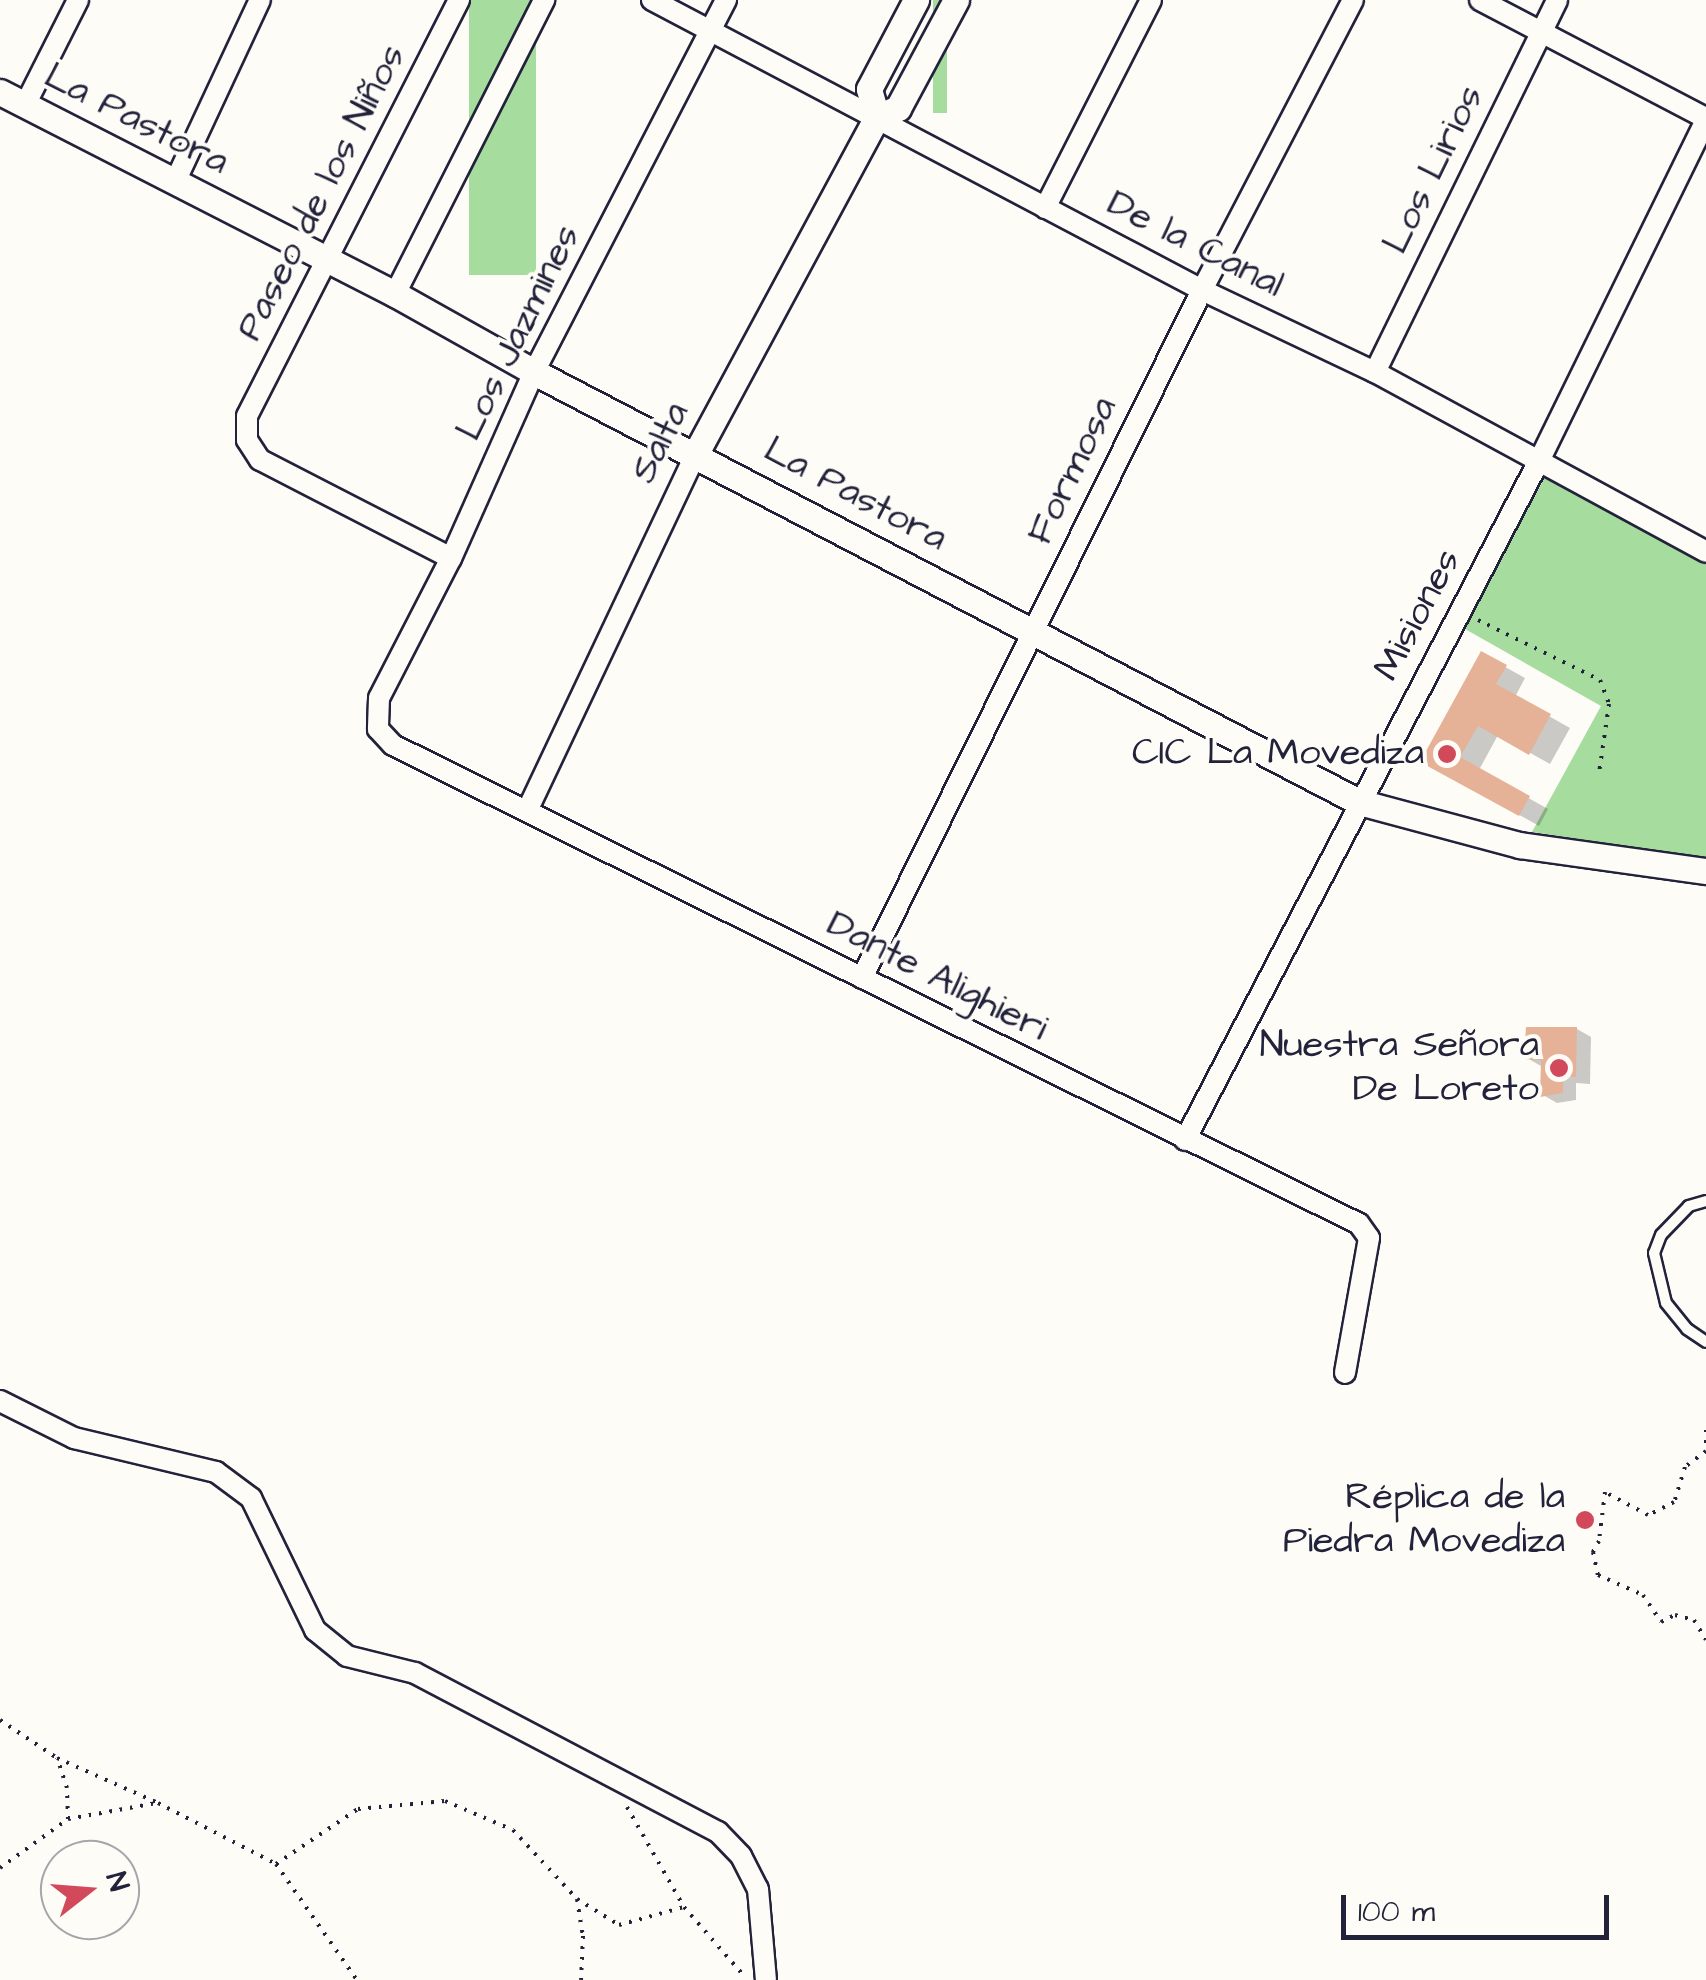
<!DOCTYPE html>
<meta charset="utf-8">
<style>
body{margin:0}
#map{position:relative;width:1706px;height:1980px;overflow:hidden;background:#fdfcf7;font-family:"Architects Daughter",sans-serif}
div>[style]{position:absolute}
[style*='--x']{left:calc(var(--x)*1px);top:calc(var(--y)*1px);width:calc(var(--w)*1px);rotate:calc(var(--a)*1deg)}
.green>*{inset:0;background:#a7dc9f;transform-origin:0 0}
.shadow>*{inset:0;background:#0003}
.building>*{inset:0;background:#e5b298}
.path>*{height:4px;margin-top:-2px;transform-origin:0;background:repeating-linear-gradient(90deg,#22223b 0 2.5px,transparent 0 10.5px)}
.roads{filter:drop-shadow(2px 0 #22223b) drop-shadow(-2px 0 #22223b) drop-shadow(0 2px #22223b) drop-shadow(0 -2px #22223b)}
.service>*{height:10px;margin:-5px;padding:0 5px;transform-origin:5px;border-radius:5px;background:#fdfcf7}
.minor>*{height:20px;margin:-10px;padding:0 10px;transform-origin:10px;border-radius:10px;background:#fdfcf7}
.tertiary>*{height:25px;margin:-12.5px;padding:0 12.5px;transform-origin:12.5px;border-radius:12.5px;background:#fdfcf7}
.dots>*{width:28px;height:28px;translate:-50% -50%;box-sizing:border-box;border:5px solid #fdfcf7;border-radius:50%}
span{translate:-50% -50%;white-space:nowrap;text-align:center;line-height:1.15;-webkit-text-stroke:8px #fdfcf7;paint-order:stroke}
.street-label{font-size:38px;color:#22223b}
.poi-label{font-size:38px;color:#22223b}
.right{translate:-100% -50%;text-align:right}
.north{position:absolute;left:40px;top:1840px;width:100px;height:100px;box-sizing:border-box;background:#fdfcf7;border:2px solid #a5a5ac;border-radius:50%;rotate:73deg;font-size:28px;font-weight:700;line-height:40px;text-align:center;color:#22223b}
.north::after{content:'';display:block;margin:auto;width:35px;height:45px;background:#d1495b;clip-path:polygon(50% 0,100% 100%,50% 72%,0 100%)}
.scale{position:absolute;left:1341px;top:1895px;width:268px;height:45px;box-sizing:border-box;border:5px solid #22223b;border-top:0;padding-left:12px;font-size:30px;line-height:35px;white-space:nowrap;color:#22223b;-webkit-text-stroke:8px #fdfcf7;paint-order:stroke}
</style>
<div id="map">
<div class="green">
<div style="left:469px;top:0;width:67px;height:275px"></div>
<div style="left:933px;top:0;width:14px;height:113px"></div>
<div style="clip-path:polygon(1546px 475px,1706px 560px,1706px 858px,1532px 832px,1601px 706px,1465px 629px)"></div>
</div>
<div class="shadow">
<div style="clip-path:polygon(1482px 654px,1525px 678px,1515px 697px,1570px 728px,1550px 764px,1498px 735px,1479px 770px,1548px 809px,1539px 826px,1424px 761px)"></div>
<div style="clip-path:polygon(1577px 1029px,1591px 1037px,1590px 1084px,1576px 1083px,1576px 1100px,1557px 1103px,1543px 1095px,1541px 1066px,1527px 1058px)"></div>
</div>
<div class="building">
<div style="clip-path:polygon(1481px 651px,1507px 665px,1496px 684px,1551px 714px,1529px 755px,1478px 726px,1460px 757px,1530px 796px,1519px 816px,1420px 762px)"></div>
<div style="clip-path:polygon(1526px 1027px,1577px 1027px,1576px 1077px,1563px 1076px,1563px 1093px,1540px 1097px,1541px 1060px,1524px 1059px)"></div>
</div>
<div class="path">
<div style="--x:1478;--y:620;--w:136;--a:26.2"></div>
<div style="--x:1600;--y:680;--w:26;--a:69"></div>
<div style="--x:1609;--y:704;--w:70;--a:98.2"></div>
<div style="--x:1706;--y:1430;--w:18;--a:90"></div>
<div style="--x:1706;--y:1451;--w:26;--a:143"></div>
<div style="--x:1685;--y:1467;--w:37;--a:107"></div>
<div style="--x:1674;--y:1502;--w:29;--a:153"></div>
<div style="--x:1648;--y:1515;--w:49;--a:-151.9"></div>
<div style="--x:1605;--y:1492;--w:49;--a:97"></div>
<div style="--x:1599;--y:1541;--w:13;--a:119"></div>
<div style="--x:1593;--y:1552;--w:24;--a:78"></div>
<div style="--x:1598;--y:1575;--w:49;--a:24"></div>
<div style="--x:1643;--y:1595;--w:32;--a:56"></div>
<div style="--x:1661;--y:1622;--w:16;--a:-27"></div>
<div style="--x:1675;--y:1615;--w:20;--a:15"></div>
<div style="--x:1694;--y:1620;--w:23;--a:59"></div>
<div style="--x:0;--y:1720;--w:69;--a:33.7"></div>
<div style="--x:57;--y:1758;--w:111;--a:24"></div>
<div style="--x:158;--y:1803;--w:133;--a:27.3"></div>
<div style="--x:276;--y:1864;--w:141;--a:55.1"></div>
<div style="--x:627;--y:1807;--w:115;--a:60.3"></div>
<div style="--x:68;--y:1819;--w:90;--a:-10.2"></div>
<div style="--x:276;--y:1864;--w:99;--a:-33.9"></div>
<div style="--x:358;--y:1809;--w:87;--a:-5.3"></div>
<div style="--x:445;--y:1801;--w:74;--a:23.1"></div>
<div style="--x:513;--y:1830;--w:94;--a:47.2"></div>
<div style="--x:577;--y:1899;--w:37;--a:81"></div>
<div style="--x:583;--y:1936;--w:44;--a:92.6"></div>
<div style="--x:0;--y:1868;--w:84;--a:-35.8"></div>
<div style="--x:68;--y:1819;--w:31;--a:-92"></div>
<div style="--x:67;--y:1788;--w:32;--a:-108"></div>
<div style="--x:577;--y:1899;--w:49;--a:31.8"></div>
<div style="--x:619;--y:1925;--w:67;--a:-15.5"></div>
<div style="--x:684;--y:1907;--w:93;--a:48.9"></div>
</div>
<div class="roads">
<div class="service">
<div style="--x:1706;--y:1201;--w:18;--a:164"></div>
<div style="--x:1689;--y:1206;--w:40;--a:134"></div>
<div style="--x:1661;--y:1235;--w:19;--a:111"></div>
<div style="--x:1654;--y:1253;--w:51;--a:76.5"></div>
<div style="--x:1666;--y:1303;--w:33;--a:51"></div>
<div style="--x:1687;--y:1329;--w:23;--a:34"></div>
</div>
<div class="minor">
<div style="--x:652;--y:0;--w:622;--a:27.8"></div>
<div style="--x:1202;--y:290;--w:191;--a:25.4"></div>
<div style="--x:1375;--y:372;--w:377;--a:28.5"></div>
<div style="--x:726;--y:0;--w:419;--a:117.3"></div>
<div style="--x:534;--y:372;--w:204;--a:114"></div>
<div style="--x:451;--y:558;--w:157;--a:117.2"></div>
<div style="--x:379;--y:698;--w:31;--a:92"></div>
<div style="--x:378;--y:729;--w:22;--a:47"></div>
<div style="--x:393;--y:745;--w:1078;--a:26.37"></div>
<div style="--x:1359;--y:1224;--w:17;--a:54"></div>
<div style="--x:1369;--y:1238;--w:137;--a:100.1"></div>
<div style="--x:1480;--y:0;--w:255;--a:27.6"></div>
<div style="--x:25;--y:105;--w:118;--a:-63.2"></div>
<div style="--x:175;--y:182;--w:201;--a:-65"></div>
<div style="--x:1045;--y:208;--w:233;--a:-63"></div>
<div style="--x:395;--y:294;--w:330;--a:-63.1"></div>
<div style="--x:1375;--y:372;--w:414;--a:-63.9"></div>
<div style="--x:451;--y:558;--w:215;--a:-152.8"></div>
<div style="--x:260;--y:460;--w:24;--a:-123"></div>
<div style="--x:247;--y:440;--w:24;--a:-90"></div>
<div style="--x:247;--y:416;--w:467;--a:-63"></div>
<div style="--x:527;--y:811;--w:396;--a:-64.7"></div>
<div style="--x:862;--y:978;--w:767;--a:-63.7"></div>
<div style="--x:1202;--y:290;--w:327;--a:-62.5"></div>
<div style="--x:1185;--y:1140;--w:768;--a:-62.47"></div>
<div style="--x:1540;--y:459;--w:377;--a:-63.9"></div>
<div style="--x:0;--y:1401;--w:83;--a:26.6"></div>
<div style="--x:74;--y:1438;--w:146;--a:13.5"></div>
<div style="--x:216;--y:1472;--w:44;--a:36.6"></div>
<div style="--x:251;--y:1498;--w:147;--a:64.1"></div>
<div style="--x:315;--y:1630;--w:41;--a:39.1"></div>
<div style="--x:347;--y:1656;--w:70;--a:14"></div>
<div style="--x:415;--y:1673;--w:342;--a:27.7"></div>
<div style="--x:718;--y:1832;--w:33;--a:46"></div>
<div style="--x:741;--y:1856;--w:37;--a:63"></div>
<div style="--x:758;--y:1889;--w:91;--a:85"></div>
</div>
<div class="tertiary">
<div style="--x:0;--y:92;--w:444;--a:27.1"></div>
<div style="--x:395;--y:294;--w:159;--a:29.3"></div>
<div style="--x:534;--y:372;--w:930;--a:27.53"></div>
<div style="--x:1359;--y:802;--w:167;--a:15"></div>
<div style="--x:1520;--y:845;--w:188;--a:8"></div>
<div style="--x:877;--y:117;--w:29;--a:-106"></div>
<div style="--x:869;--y:89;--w:101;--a:-62.2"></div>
<div style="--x:696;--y:453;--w:382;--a:-61.7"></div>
<div style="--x:877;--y:117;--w:23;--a:-23"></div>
<div style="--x:898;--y:108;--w:123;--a:-61.8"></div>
</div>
</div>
<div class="dots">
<div style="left:1447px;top:754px;background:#d1495b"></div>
<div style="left:1559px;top:1068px;background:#d1495b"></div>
<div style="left:1585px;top:1520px;background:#d1495b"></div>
</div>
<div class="street-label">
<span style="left:136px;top:120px;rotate:27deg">La Pastora</span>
<span style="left:1434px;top:170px;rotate:-64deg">Los Lirios</span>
<span style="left:322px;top:193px;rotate:-63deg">Paseo de los Niños</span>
<span style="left:1195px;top:245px;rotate:27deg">De la Canal</span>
<span style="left:519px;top:333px;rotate:-64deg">Los Jazmines</span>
<span style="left:661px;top:443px;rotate:-63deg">Salta</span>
<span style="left:1073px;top:471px;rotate:-64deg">Formosa</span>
<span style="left:855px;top:495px;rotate:28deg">La Pastora</span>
<span style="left:1418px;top:615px;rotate:-62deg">Misiones</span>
<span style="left:937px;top:977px;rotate:27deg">Dante Alighieri</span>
</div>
<div class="poi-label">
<span class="right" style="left:1424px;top:754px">CIC La Movediza</span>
<span class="right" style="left:1539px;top:1068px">Nuestra Señora<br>De Loreto</span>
<span class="right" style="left:1565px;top:1520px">Réplica de la<br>Piedra Movediza</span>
</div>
<div class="north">N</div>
<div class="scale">100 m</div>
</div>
